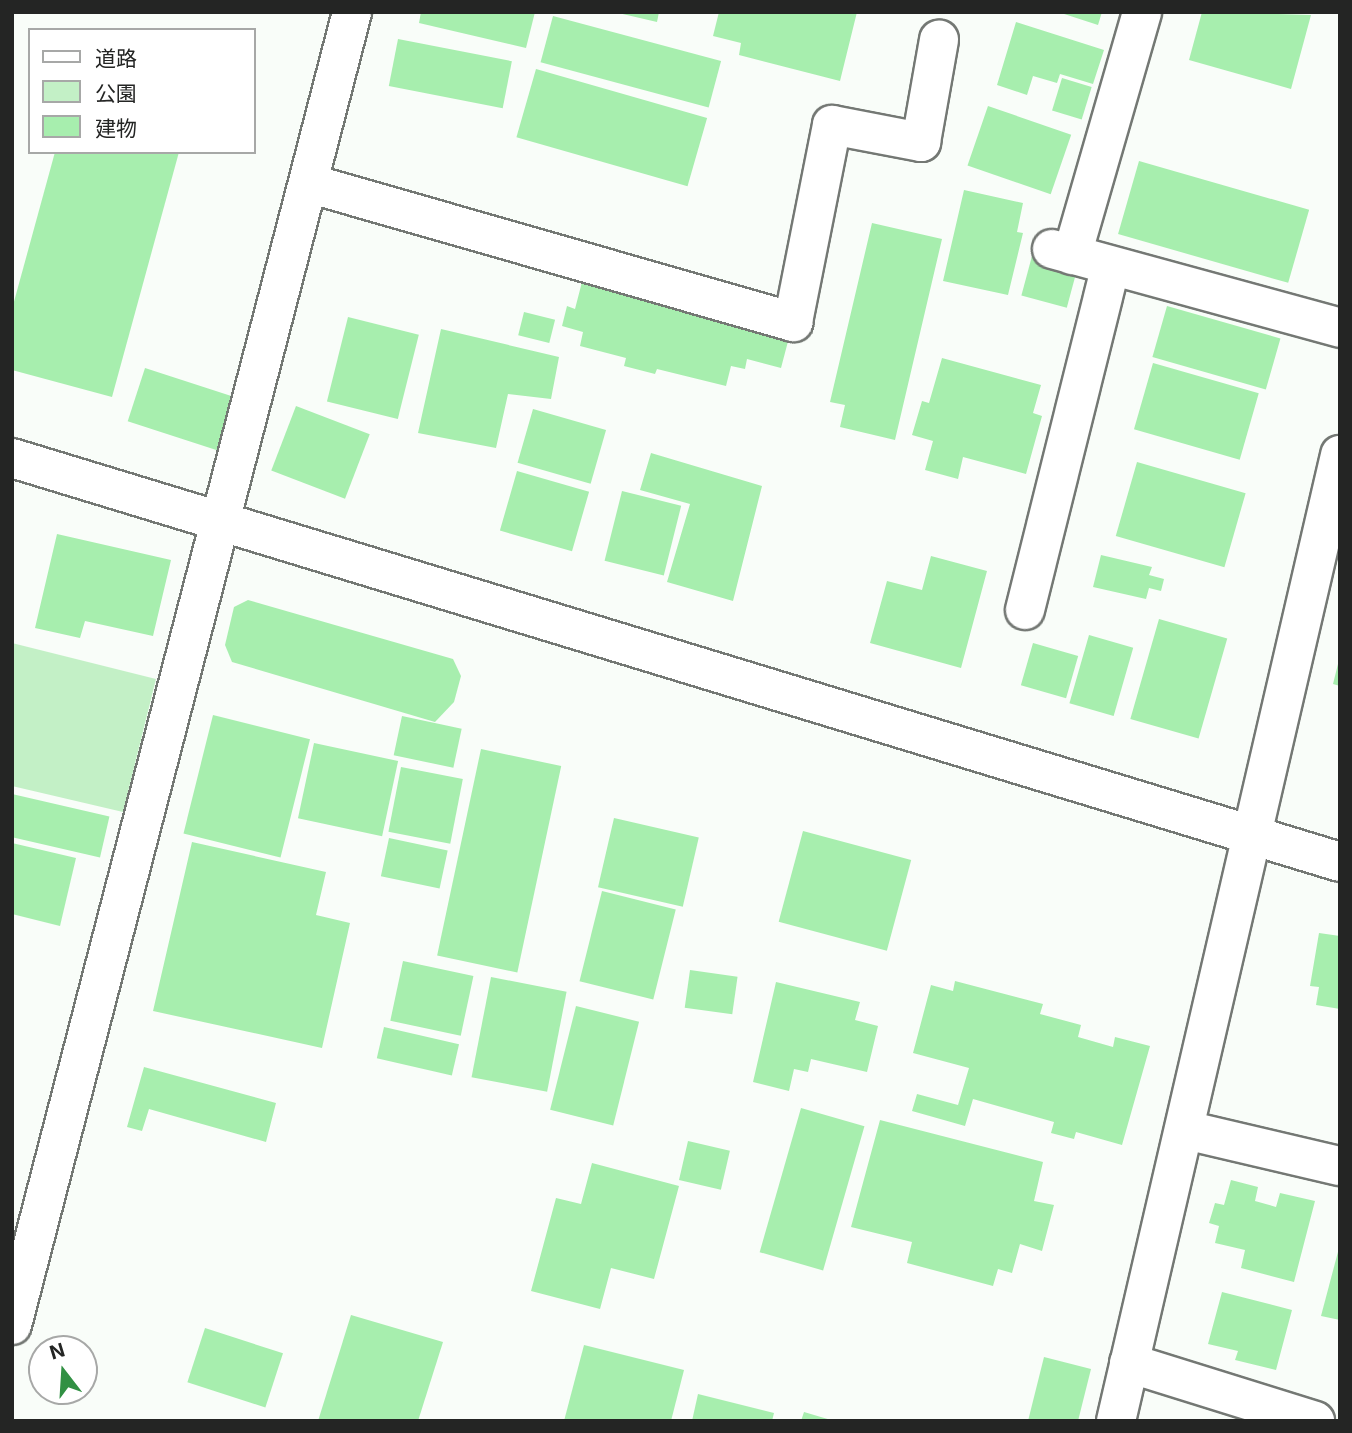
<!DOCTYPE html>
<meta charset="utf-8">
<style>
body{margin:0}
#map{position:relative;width:1352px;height:1433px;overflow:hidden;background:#f9fdf9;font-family:Inter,"Noto Sans JP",sans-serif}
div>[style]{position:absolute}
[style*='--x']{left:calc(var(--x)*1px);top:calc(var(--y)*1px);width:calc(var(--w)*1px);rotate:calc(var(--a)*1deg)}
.green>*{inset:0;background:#c3f0c6}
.building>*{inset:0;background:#a7eeae;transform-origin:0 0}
.roads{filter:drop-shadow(2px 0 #747874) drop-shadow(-2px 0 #747874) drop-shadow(0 2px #747874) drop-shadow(0 -2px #747874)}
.street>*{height:38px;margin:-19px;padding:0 19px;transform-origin:19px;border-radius:19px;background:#fff}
.secondary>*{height:38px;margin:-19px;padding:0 19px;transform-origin:19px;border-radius:19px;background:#fff}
span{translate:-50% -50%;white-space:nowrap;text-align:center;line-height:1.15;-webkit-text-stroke:5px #fff;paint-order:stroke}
.frame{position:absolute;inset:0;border:14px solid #242524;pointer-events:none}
.legend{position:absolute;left:28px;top:28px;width:228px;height:126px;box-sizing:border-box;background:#fff;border:2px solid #a7a8a7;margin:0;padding:9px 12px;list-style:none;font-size:21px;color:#242524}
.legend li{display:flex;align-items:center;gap:14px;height:35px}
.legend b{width:35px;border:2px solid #a7a8a7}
.north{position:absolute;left:28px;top:1335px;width:70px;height:70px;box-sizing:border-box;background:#fff;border:2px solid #a7a8a7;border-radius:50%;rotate:343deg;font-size:19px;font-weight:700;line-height:28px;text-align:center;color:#242524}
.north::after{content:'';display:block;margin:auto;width:24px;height:32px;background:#319043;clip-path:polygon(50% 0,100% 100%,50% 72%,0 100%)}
</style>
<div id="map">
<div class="green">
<div style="clip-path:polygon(12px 643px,156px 679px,123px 812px,12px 786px)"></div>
</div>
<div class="building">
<div style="clip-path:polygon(421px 12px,535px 12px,526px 48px,419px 23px)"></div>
<div style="clip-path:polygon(614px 12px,659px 12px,657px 22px)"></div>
<div style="clip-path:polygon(719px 12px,857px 12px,840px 81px,739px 55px,741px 43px,713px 36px)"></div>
<div style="clip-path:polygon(1058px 12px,1102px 12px,1098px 25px)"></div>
<div style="clip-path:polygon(1202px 12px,1311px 15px,1291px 89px,1189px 60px)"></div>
<div style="left:553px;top:16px;width:174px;height:48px;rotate:15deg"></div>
<div style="clip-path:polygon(1016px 22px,1104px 50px,1093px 84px,1060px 74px,1057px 83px,1033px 76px,1027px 95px,997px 85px)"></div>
<div style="left:398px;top:39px;width:116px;height:48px;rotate:11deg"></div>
<div style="left:536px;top:69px;width:178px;height:71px;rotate:16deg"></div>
<div style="left:1062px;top:78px;width:31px;height:34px;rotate:17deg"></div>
<div style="left:988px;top:106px;width:88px;height:63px;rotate:19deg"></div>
<div style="clip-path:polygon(55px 152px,179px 152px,112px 397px,12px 370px,12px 309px)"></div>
<div style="left:1139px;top:161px;width:177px;height:76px;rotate:16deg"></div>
<div style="clip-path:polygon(964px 190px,1023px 203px,1017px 232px,1023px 233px,1008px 295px,943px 281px)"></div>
<div style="clip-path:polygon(872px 223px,942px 239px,895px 440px,840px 427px,845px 405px,830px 402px)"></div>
<div style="left:1032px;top:256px;width:47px;height:41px;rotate:15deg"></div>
<div style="clip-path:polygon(583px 278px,791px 330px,781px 368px,747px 359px,745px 369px,731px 366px,726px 386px,657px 369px,655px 374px,624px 366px,626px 358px,580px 346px,583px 332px,562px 326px,567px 306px,575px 309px)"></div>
<div style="left:1167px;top:306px;width:118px;height:53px;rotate:16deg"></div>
<div style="left:524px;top:312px;width:32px;height:24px;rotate:14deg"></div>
<div style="left:348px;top:317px;width:73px;height:87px;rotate:14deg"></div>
<div style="clip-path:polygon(441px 329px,559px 357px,551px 399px,508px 394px,496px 448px,418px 433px)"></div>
<div style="clip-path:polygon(942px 358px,1041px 385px,1033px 413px,1042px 416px,1026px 474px,963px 457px,958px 479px,925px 470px,933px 441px,912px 435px,922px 401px,929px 403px)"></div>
<div style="left:1153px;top:363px;width:110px;height:69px;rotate:16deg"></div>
<div style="left:145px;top:368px;width:98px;height:56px;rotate:18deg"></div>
<div style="left:296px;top:406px;width:79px;height:69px;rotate:21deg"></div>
<div style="left:533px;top:409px;width:76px;height:56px;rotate:16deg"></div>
<div style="clip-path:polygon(651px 453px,762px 486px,733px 601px,667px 582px,690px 504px,640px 490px)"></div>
<div style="left:1137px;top:462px;width:113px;height:77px;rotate:16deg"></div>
<div style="left:517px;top:471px;width:75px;height:62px;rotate:16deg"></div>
<div style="left:622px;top:491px;width:61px;height:72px;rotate:14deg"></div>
<div style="clip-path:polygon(57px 534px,171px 560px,153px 636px,85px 621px,80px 638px,35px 628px)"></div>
<div style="clip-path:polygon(1101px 555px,1152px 567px,1149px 575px,1164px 579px,1161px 591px,1149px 588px,1146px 599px,1093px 587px)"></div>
<div style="clip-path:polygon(931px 556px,987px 571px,961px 668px,870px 643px,887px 581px,922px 590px)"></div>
<div style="clip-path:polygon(248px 600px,453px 659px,461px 676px,454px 702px,435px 722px,232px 662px,225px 645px,234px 607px)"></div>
<div style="left:1159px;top:619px;width:71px;height:104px;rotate:16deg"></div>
<div style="left:1089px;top:635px;width:46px;height:71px;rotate:16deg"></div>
<div style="left:1033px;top:643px;width:47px;height:44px;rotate:16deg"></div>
<div style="clip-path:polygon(1340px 656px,1340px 686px,1333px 684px)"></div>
<div style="left:213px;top:715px;width:100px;height:122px;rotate:14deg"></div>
<div style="left:402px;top:716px;width:61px;height:40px;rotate:12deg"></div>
<div style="left:314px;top:743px;width:86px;height:77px;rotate:12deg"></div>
<div style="left:481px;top:749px;width:82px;height:211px;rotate:12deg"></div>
<div style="left:401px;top:767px;width:63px;height:66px;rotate:11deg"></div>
<div style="left:12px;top:794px;width:100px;height:42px;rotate:13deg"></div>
<div style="left:614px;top:818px;width:87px;height:71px;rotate:13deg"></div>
<div style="left:803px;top:831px;width:112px;height:94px;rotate:15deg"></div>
<div style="left:389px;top:838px;width:60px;height:39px;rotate:12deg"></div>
<div style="clip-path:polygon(192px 842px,326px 872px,316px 915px,350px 923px,322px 1048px,153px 1011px)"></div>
<div style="clip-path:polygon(12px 843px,76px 858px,60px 926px,12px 914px)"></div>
<div style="left:602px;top:891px;width:76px;height:93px;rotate:14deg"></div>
<div style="clip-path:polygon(1319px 933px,1340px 936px,1340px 1009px,1316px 1005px,1319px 987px,1310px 986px)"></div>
<div style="left:403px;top:961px;width:72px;height:61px;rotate:12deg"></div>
<div style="left:690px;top:970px;width:48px;height:38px;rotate:8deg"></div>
<div style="left:491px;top:977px;width:77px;height:102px;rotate:11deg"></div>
<div style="clip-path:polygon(955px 981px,1043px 1004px,1040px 1014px,1081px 1025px,1078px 1037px,1113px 1047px,1115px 1037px,1150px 1046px,1122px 1145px,1076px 1132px,1074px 1139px,1051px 1133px,1054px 1122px,973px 1099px,965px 1126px,912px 1111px,917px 1094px,958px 1105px,969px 1068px,913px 1053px,931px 985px,953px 991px)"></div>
<div style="clip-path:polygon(776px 982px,860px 1002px,855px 1020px,878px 1026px,867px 1072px,811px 1059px,808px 1072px,794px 1069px,789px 1091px,753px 1082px)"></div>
<div style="left:576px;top:1006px;width:65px;height:107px;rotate:14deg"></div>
<div style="left:384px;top:1027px;width:77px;height:32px;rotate:13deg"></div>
<div style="clip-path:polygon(144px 1067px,276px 1103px,266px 1142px,149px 1109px,142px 1131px,127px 1127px)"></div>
<div style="left:801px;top:1108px;width:66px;height:150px;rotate:16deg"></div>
<div style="clip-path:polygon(880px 1120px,1043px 1162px,1034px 1201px,1054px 1205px,1042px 1251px,1020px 1244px,1012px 1273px,998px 1269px,993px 1286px,907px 1263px,912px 1242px,851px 1227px)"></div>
<div style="left:688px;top:1141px;width:43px;height:40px;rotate:13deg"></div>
<div style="clip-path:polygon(592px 1163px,679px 1186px,654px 1279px,611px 1268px,600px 1309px,531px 1291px,556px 1198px,581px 1204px)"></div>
<div style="clip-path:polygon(1231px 1180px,1258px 1187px,1255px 1201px,1276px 1207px,1280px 1193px,1315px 1201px,1294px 1282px,1241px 1268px,1245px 1250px,1215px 1243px,1219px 1226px,1209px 1223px,1215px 1203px,1224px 1205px)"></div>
<div style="clip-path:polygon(1339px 1248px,1340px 1248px,1340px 1320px,1321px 1316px)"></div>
<div style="clip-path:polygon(1222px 1292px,1292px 1310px,1276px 1370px,1235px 1360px,1238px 1351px,1208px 1344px)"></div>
<div style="clip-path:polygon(351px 1315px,443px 1342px,418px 1421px,318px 1421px)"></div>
<div style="left:205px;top:1328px;width:82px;height:57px;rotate:18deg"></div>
<div style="clip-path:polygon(584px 1345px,684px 1370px,671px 1421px,564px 1421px)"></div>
<div style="clip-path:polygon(1044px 1357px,1091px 1369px,1078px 1421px,1028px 1421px)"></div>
<div style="clip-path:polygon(698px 1394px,774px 1413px,772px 1421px,692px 1421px)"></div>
<div style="clip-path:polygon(804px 1412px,831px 1420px,831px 1421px,801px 1421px)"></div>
</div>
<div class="roads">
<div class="street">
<div style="--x:308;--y:183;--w:505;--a:15.99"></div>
<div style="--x:793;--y:322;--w:201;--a:-78.8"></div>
<div style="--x:832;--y:125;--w:91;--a:10.8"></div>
<div style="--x:921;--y:142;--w:104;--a:-80"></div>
<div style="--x:1052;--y:249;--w:299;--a:15.3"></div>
<div style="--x:1072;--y:255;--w:253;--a:-73.9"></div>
<div style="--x:1025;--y:610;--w:352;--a:-76"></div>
<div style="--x:1186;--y:1130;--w:158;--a:13.2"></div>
<div style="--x:12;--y:1325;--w:1356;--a:-75.48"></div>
<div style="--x:1129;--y:1363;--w:195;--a:17.3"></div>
<div style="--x:1116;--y:1421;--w:992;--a:-76.94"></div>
</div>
<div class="secondary">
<div style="--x:12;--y:458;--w:1388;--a:16.92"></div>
</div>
</div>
<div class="frame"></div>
<ul class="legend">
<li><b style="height:9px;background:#fff"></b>道路</li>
<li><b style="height:19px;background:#c3f0c6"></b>公園</li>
<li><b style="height:19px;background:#a7eeae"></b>建物</li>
</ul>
<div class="north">N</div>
</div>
